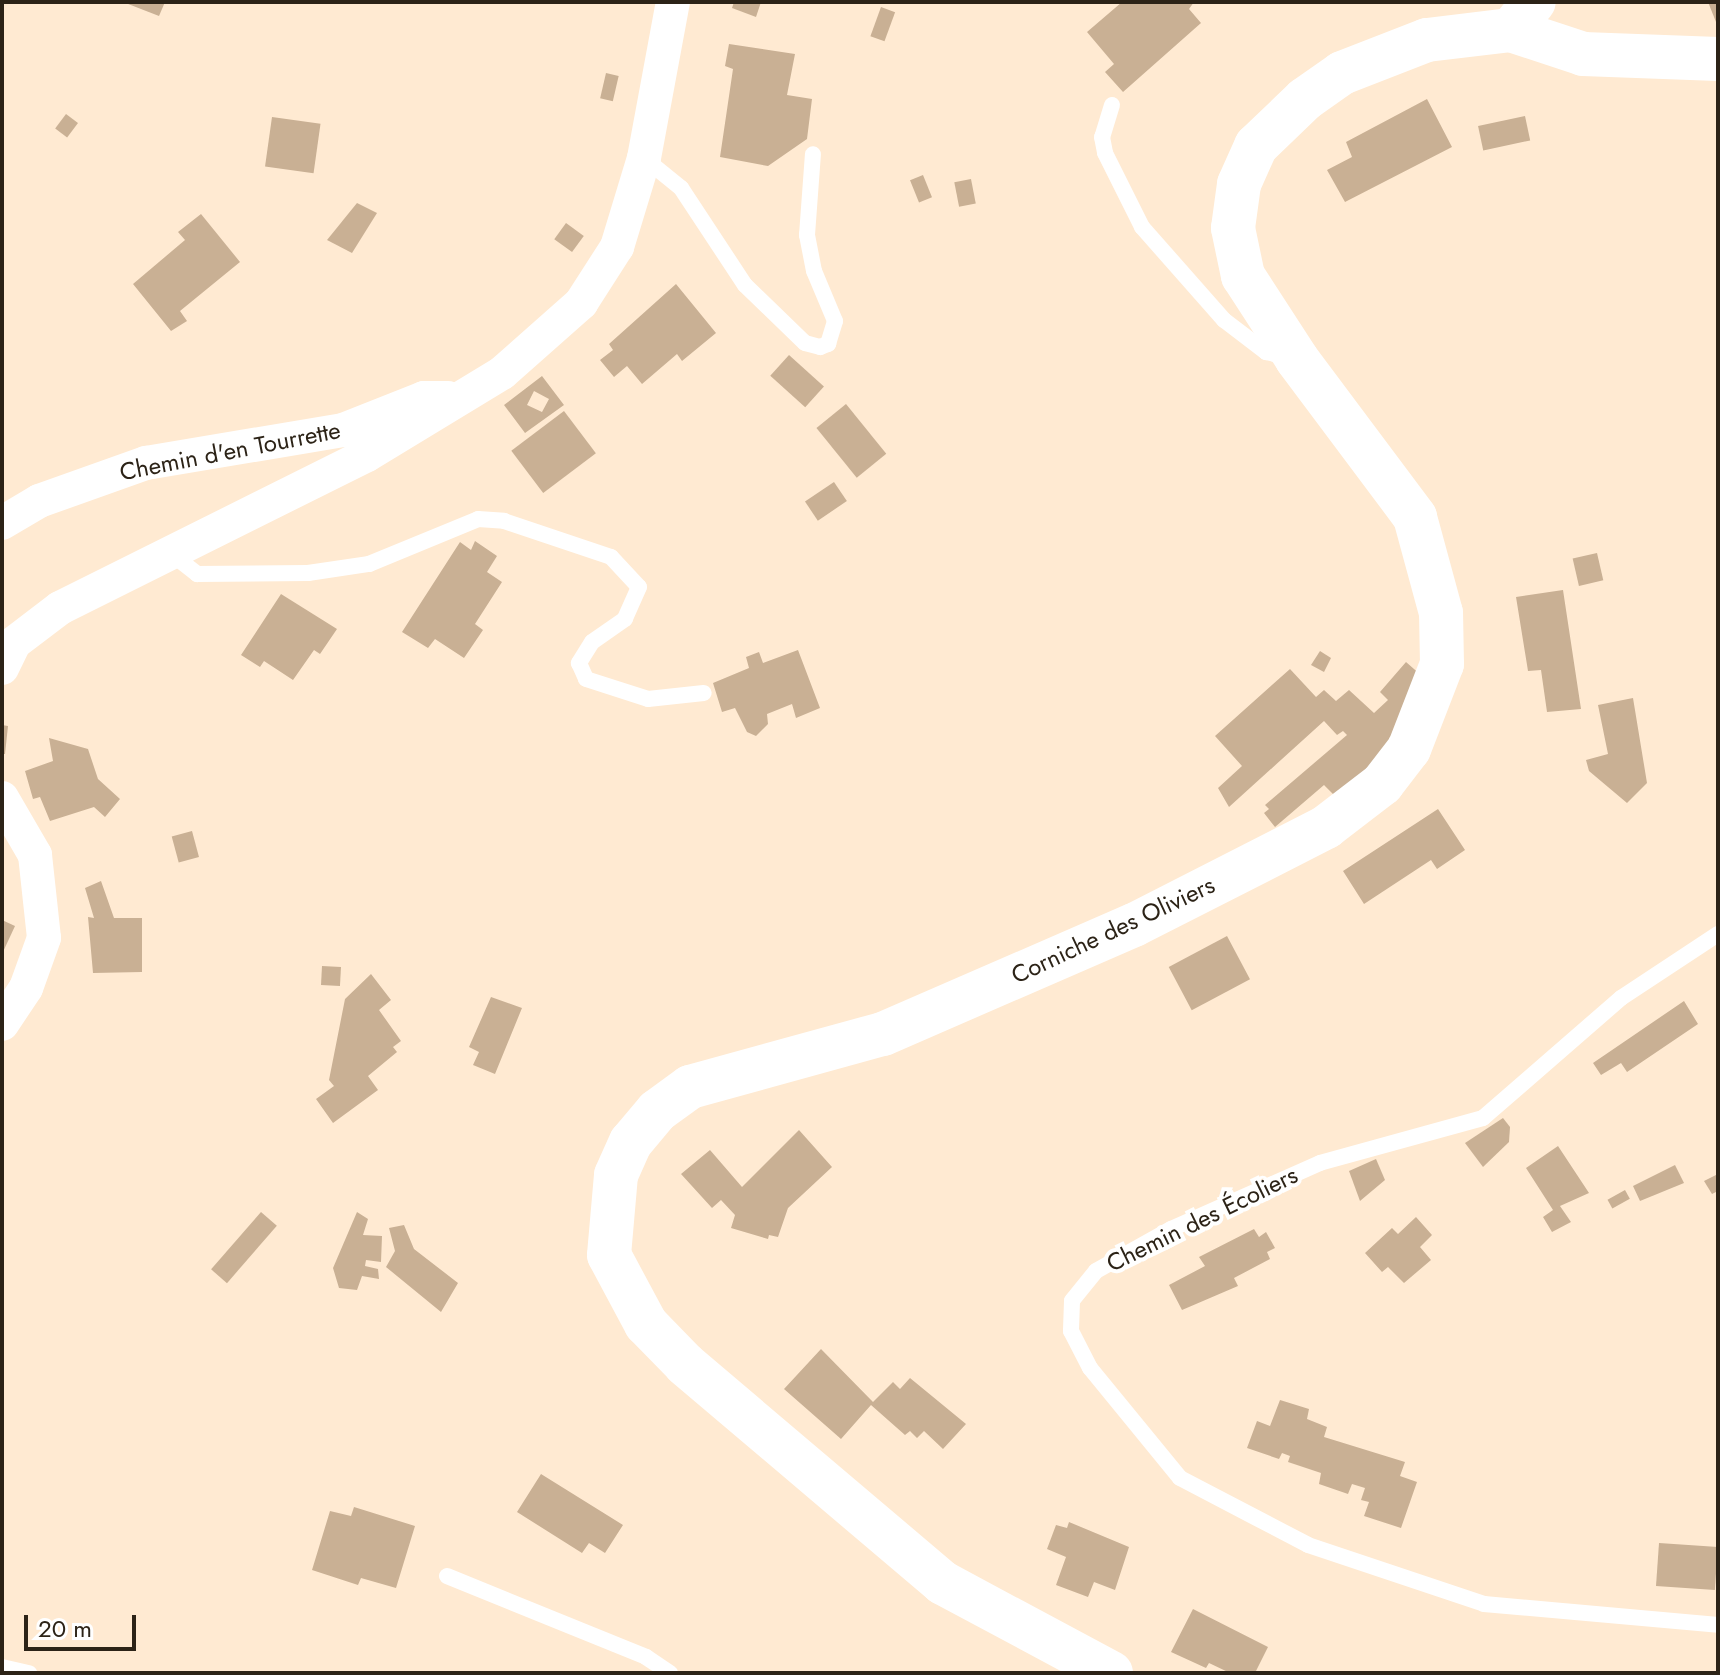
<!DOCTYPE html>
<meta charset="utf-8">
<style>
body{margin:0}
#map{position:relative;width:1720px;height:1675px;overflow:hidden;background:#ffead2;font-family:Jost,sans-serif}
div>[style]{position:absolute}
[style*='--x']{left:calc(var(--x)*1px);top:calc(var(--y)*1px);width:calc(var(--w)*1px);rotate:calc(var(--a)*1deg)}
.building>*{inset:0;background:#c9b094;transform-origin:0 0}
.lane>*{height:16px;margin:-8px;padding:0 8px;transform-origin:8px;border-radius:8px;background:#fff}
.street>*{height:34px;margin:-17px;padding:0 17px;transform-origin:17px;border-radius:17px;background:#fff}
.secondary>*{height:44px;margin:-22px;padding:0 22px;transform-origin:22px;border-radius:22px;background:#fff}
span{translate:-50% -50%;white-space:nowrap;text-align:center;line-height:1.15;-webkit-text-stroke:8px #fff;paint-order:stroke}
.street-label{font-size:24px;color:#2c2317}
.frame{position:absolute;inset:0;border:4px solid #2c2317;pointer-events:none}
.scale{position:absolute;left:24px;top:1615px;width:112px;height:36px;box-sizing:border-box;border:4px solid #2c2317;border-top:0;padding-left:10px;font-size:24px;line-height:28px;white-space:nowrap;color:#2c2317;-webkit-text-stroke:6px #fff;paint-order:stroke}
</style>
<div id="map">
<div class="building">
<div style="clip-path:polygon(123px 2px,165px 2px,159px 16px)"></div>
<div style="clip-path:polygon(734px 2px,761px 2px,756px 17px,732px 8px)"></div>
<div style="clip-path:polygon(1122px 2px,1194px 2px,1189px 9px,1201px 23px,1123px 92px,1105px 72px,1114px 64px,1087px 32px)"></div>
<div style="clip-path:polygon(1708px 2px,1718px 2px,1718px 27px)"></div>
<div style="left:881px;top:7px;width:15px;height:31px;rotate:20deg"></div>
<div style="clip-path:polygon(729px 44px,795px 54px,787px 95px,812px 99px,807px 139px,768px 166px,720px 157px,733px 69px,725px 66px)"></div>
<div style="left:606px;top:73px;width:13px;height:26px;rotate:13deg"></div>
<div style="clip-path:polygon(1427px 99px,1452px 147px,1345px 202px,1327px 170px,1352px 157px,1346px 142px)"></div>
<div style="left:66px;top:114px;width:15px;height:18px;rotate:37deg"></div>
<div style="left:1525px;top:116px;width:25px;height:48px;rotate:78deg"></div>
<div style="left:272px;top:117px;width:49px;height:50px;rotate:8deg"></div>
<div style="left:923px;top:175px;width:24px;height:14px;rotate:68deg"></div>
<div style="left:971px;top:179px;width:25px;height:17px;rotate:79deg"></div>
<div style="clip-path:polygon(357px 203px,377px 213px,352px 253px,327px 240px)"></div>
<div style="clip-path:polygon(201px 214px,240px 262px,180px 311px,187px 321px,171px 331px,133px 284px,185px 240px,178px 232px)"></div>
<div style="left:566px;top:223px;width:22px;height:20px;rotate:36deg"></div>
<div style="clip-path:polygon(676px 284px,716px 333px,682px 361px,677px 354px,642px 384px,627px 366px,614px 377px,600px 360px,613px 350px,609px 344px)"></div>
<div style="left:789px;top:355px;width:47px;height:28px;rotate:42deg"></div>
<div style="clip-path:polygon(evenodd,542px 376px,564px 405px,525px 433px,504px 405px,542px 376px,534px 391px,549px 399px,542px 412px,527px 405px,534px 391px)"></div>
<div style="left:846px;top:404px;width:64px;height:38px;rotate:51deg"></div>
<div style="left:564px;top:411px;width:53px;height:66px;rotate:53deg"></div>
<div style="left:834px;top:482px;width:23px;height:35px;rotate:56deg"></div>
<div style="clip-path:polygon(475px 541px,497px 556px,487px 572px,502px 582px,475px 624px,483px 630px,464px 658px,435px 639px,428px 648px,402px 632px,460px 542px,471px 550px)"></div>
<div style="left:1597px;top:553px;width:28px;height:25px;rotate:77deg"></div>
<div style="clip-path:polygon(1563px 590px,1581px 709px,1547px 712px,1541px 670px,1528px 671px,1516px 597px)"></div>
<div style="clip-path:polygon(281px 594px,337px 629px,320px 654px,314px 650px,293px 680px,264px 661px,260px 667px,241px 655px)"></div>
<div style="clip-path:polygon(798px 650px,820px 708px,796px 718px,792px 704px,767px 714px,768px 724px,756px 736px,747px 732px,735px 708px,722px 712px,713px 683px,749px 668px,746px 657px,759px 652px,763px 663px)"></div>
<div style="clip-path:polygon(1320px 651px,1331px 658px,1324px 672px,1311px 665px)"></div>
<div style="clip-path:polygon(1406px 662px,1422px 676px,1408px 722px,1389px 738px,1396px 747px,1337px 798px,1324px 785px,1275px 827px,1264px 813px,1269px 809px,1265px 805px,1347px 735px,1343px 731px,1337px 735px,1324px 721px,1229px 807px,1218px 788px,1242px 766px,1215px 736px,1290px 669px,1316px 697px,1324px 690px,1336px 701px,1349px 690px,1374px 713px,1388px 700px,1380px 692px)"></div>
<div style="clip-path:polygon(1633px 698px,1647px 783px,1627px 803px,1589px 771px,1586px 760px,1608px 754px,1598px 705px)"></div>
<div style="clip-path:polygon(2px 725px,8px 726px,5px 754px,2px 754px)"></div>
<div style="clip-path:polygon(49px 738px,88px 749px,98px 779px,120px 799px,105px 817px,94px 807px,50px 821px,40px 797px,33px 799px,25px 771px,53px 761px)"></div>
<div style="clip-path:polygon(1438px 809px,1465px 850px,1437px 869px,1431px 860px,1364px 904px,1343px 871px)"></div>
<div style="left:192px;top:831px;width:27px;height:21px;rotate:75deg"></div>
<div style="clip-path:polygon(101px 881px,114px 918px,142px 918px,142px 972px,93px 973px,88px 917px,94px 918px,85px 888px)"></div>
<div style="clip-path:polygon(2px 920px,15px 926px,2px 954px)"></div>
<div style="left:1227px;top:936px;width:49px;height:66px;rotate:62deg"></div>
<div style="left:322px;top:966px;width:19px;height:19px;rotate:3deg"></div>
<div style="clip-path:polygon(371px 974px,391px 1000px,379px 1010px,401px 1041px,393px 1047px,397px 1052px,368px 1076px,378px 1090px,333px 1123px,316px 1099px,334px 1086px,329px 1080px,345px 999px)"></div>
<div style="clip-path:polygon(491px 997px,522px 1008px,495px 1074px,473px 1065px,479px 1052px,469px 1047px)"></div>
<div style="clip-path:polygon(1684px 1001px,1698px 1024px,1627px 1072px,1621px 1063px,1601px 1075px,1593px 1063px)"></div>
<div style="clip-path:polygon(1503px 1118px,1510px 1127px,1509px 1142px,1483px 1167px,1465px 1143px)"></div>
<div style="clip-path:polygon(799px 1130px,832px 1167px,788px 1208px,778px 1237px,769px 1235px,768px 1239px,731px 1228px,735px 1215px,721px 1200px,712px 1208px,681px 1174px,710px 1150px,742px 1187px)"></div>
<div style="clip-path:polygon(1558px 1146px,1589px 1193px,1560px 1206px,1571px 1222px,1552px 1232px,1543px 1217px,1553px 1210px,1526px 1168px)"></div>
<div style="clip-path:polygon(1376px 1159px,1385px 1180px,1360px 1201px,1349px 1171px)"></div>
<div style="clip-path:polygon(1675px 1165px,1684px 1183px,1640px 1201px,1633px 1186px)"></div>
<div style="clip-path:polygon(1718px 1174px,1718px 1191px,1712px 1194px,1704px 1181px)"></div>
<div style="left:1625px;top:1190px;width:10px;height:20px;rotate:61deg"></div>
<div style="left:261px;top:1212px;width:21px;height:76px;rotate:41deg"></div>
<div style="clip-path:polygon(357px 1212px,368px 1219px,363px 1235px,382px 1236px,381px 1262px,366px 1260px,365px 1266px,378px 1269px,379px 1279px,362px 1276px,357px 1290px,339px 1288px,333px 1268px)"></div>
<div style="clip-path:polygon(1416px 1217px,1432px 1235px,1420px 1247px,1431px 1260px,1404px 1283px,1388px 1267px,1382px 1272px,1365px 1253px,1392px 1228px,1398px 1234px)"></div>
<div style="clip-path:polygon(404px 1225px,414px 1249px,458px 1283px,441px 1312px,386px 1267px,395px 1251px,389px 1228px)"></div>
<div style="clip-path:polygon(1254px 1229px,1259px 1237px,1266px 1232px,1275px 1248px,1267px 1252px,1270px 1259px,1234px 1278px,1238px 1286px,1182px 1310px,1169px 1285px,1205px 1266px,1199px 1257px)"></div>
<div style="clip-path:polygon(821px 1349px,873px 1402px,893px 1382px,900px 1389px,910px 1378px,966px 1424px,943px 1449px,924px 1431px,917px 1438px,910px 1431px,905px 1435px,871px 1405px,841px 1439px,784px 1389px)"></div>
<div style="clip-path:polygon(1280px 1400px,1309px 1409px,1307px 1419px,1327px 1427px,1324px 1437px,1405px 1462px,1400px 1476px,1417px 1482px,1401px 1528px,1364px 1516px,1369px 1502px,1361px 1500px,1365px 1488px,1352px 1484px,1348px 1494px,1319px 1484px,1321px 1473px,1288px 1462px,1290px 1456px,1282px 1453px,1279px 1459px,1247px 1448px,1257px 1421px,1270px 1426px)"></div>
<div style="clip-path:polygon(541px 1474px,623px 1525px,605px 1553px,589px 1543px,582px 1553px,517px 1512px)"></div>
<div style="clip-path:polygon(354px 1507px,415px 1526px,396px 1588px,361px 1578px,358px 1585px,312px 1570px,330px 1511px,351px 1516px)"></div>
<div style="clip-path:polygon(1069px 1522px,1129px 1547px,1115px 1590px,1094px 1582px,1088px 1597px,1056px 1585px,1066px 1557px,1047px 1549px,1056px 1525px,1067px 1528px)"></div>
<div style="left:1659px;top:1543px;width:59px;height:43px;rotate:4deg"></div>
<div style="clip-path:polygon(1193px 1609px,1268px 1647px,1255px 1673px,1230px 1673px,1209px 1663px,1206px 1668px,1171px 1652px)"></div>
</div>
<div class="lane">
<div style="--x:1112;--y:105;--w:34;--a:107"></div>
<div style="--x:1102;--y:137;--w:16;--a:79"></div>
<div style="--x:1105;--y:153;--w:83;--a:63.4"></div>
<div style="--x:1142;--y:227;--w:124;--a:48.6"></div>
<div style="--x:1224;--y:320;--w:53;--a:37.3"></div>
<div style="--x:1266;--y:352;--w:23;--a:13"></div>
<div style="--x:644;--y:158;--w:48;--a:39"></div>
<div style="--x:681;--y:188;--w:116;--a:56.6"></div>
<div style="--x:745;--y:285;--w:83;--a:44"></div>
<div style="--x:805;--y:343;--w:16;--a:15"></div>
<div style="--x:820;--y:347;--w:9;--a:-21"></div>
<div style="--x:828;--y:344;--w:24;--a:-73"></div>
<div style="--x:835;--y:321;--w:54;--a:-112.8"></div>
<div style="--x:814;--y:271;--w:37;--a:-101"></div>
<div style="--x:807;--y:235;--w:81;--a:-85.8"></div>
<div style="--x:169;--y:552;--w:36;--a:38"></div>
<div style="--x:197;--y:574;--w:111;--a:-0.5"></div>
<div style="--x:308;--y:573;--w:62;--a:-8.4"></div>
<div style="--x:369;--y:564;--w:118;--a:-22.4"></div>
<div style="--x:478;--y:519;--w:26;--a:4"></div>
<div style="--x:504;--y:521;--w:113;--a:18.6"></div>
<div style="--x:611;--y:557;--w:41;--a:47"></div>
<div style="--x:639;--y:587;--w:35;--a:114"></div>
<div style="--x:625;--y:619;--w:40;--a:145.1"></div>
<div style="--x:592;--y:642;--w:25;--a:122"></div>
<div style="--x:579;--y:663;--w:17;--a:66"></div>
<div style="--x:586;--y:679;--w:65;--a:17.9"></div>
<div style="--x:648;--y:699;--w:56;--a:-6.1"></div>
<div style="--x:1718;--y:934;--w:116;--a:146.6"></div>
<div style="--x:1621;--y:998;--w:183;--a:139"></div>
<div style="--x:1483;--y:1118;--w:169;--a:164.6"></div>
<div style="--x:1320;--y:1163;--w:163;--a:156.1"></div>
<div style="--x:1171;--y:1229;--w:86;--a:150.8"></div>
<div style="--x:1096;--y:1271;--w:38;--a:129"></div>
<div style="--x:1072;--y:1301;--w:30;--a:92"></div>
<div style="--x:1071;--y:1331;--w:42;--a:62.8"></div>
<div style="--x:1090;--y:1368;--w:142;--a:50.7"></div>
<div style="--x:1180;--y:1478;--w:144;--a:27.6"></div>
<div style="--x:1308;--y:1545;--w:186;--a:18.5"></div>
<div style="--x:1484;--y:1604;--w:235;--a:5.1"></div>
<div style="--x:447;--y:1576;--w:215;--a:22.1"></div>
<div style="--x:646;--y:1657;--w:29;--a:34"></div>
<div style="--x:2;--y:1667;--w:28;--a:13"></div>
</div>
<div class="street">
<div style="--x:2;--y:523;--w:43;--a:-30.7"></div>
<div style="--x:39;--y:501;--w:114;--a:-19.6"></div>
<div style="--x:146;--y:463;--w:200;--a:-9.5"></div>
<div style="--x:343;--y:430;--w:87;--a:-21.6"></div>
<div style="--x:424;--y:398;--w:24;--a:0"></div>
<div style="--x:2;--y:668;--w:28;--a:-64"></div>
<div style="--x:14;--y:643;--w:58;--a:-37.3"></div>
<div style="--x:60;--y:608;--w:343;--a:-26.5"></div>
<div style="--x:367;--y:455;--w:158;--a:-31.3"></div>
<div style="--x:502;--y:373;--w:106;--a:-41.5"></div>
<div style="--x:581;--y:303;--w:67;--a:-57.3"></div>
<div style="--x:617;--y:247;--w:93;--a:-73.1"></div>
<div style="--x:644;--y:158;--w:159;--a:-79.5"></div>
<div style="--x:2;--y:798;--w:66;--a:59.9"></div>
<div style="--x:35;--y:855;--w:83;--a:83.8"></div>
<div style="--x:44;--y:938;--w:53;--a:109.8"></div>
<div style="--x:26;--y:988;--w:43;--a:123.7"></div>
</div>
<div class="secondary">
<div style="--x:1511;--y:30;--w:36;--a:-51"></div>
<div style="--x:1111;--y:1673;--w:191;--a:-151.8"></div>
<div style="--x:943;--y:1583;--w:338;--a:-139.7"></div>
<div style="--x:685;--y:1364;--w:56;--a:-134.3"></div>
<div style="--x:646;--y:1324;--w:78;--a:-118.2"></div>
<div style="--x:609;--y:1255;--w:80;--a:-85"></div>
<div style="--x:616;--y:1175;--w:36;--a:-66"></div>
<div style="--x:631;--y:1142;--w:40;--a:-50"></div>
<div style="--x:657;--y:1111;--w:41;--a:-36"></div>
<div style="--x:690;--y:1087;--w:200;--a:-15.4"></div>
<div style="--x:883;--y:1034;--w:274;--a:-23.5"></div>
<div style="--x:1134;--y:925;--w:216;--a:-27"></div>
<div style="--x:1326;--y:827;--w:71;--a:-37.5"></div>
<div style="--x:1382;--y:784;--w:44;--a:-52.4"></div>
<div style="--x:1409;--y:749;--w:91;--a:-68.8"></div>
<div style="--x:1442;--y:664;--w:51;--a:-91.1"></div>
<div style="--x:1441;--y:613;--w:99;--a:-105.2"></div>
<div style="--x:1415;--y:517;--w:197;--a:-126.8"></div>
<div style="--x:1297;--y:359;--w:99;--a:-123"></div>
<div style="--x:1243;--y:276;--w:49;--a:-101.8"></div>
<div style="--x:1233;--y:228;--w:44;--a:-82.2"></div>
<div style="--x:1239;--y:184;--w:42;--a:-65.9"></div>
<div style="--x:1256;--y:146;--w:68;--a:-43.8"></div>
<div style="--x:1305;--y:99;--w:45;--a:-35.1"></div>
<div style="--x:1342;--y:73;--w:91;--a:-21.2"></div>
<div style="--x:1427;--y:40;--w:85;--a:-6.8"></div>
<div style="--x:1511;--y:30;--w:76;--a:18.4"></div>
<div style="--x:1583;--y:54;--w:135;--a:2.1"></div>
</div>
<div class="street-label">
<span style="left:230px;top:451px;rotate:-11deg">Chemin d'en Tourrette</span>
<span style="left:1113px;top:930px;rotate:-25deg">Corniche des Oliviers</span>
<span style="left:1202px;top:1219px;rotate:-26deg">Chemin des Écoliers</span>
</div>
<div class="frame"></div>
<div class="scale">20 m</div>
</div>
